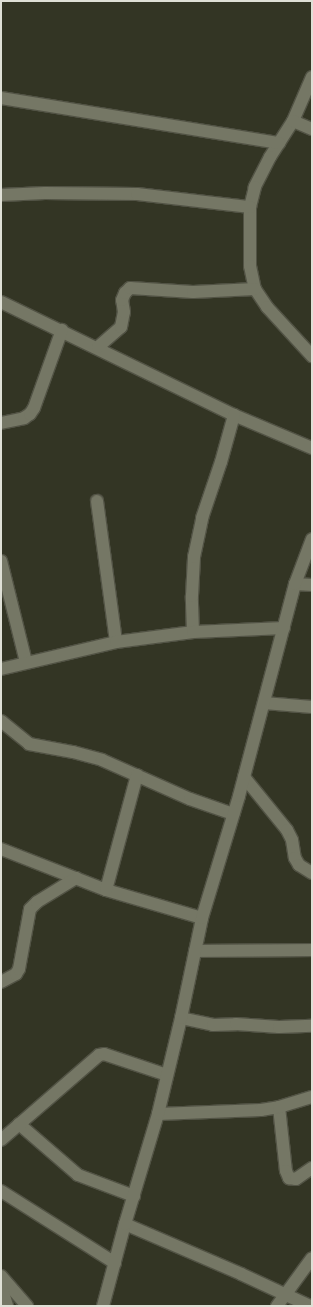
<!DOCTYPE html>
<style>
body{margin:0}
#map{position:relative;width:313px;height:1307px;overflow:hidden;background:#333524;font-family:"Roboto Serif",serif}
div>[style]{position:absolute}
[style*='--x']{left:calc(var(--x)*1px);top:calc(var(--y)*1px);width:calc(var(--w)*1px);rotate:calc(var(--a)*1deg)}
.roads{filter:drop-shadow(1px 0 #525345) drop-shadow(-1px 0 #525345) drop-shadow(0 1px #525345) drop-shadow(0 -1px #525345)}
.minor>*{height:12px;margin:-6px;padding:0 6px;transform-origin:6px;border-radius:6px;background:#757765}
span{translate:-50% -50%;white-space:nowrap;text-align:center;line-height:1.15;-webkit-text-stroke:4px #333524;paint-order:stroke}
.frame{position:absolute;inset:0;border:2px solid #dfe0d6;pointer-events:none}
</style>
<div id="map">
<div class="roads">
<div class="minor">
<div style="--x:312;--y:77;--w:48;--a:113.4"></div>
<div style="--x:293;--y:121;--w:43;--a:122.6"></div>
<div style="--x:270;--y:157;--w:34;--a:117"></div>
<div style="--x:255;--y:187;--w:21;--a:104"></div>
<div style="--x:250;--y:207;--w:59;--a:90"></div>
<div style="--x:250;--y:266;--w:24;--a:78"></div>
<div style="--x:255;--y:289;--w:22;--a:56"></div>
<div style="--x:267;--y:307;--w:67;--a:47.4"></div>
<div style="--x:1;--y:98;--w:282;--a:9.2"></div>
<div style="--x:293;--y:121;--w:21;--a:23"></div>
<div style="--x:1;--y:195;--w:44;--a:-2.6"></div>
<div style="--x:45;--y:193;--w:92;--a:0.6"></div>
<div style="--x:137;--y:194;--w:114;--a:6.6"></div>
<div style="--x:1;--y:302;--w:259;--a:25.9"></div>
<div style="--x:234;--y:415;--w:85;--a:22.9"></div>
<div style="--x:98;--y:347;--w:30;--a:-41"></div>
<div style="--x:121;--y:327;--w:15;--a:-79"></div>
<div style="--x:124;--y:312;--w:12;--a:-99"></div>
<div style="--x:122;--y:300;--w:8;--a:-67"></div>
<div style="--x:125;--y:293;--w:7;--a:-45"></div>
<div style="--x:130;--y:288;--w:63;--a:3.6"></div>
<div style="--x:193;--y:292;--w:62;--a:-2.8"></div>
<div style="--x:1;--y:423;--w:24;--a:-12"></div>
<div style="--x:24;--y:418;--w:7;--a:-34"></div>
<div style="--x:30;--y:414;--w:7;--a:-56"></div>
<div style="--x:34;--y:408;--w:83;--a:-70.3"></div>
<div style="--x:97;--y:501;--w:142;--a:82.3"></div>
<div style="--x:1;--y:561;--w:104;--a:76.1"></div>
<div style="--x:295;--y:584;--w:17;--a:3"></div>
<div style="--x:193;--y:632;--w:36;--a:-92"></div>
<div style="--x:192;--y:596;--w:39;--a:-87"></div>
<div style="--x:194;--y:557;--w:40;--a:-78"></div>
<div style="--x:202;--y:518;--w:59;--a:-71.3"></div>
<div style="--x:221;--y:462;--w:49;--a:-74.5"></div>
<div style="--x:1;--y:669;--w:118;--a:-13.2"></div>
<div style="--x:116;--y:642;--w:78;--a:-7.4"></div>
<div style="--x:193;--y:632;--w:91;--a:-2.5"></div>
<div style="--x:264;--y:703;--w:48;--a:4.8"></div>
<div style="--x:1;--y:721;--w:36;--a:39"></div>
<div style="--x:29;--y:744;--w:45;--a:10.3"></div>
<div style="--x:73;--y:752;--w:30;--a:15"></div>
<div style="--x:102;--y:760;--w:96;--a:23.9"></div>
<div style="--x:190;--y:799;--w:46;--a:19.2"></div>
<div style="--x:244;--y:777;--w:68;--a:50.9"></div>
<div style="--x:287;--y:830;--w:11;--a:63"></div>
<div style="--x:292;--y:840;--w:18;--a:81"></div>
<div style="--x:295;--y:858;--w:8;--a:60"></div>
<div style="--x:299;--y:865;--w:15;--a:32"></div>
<div style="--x:1;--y:849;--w:113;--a:21.3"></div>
<div style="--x:106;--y:890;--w:100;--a:16.3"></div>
<div style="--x:106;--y:890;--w:119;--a:-74.9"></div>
<div style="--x:195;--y:951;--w:117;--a:-0.5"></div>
<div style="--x:1;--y:982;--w:17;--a:-28"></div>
<div style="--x:16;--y:974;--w:6;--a:-59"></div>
<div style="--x:19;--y:969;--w:61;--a:-79.6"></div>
<div style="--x:30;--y:909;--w:10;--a:-45"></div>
<div style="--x:37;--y:902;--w:46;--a:-31.6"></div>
<div style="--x:181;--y:1018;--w:33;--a:12"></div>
<div style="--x:213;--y:1025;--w:23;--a:-2"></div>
<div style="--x:236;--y:1024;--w:43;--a:4"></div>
<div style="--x:279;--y:1027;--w:33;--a:-2"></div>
<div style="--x:279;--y:1107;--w:64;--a:83.8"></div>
<div style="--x:286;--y:1171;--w:8;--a:67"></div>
<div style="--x:289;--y:1178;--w:7;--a:8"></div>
<div style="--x:296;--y:1179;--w:19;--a:-35"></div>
<div style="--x:158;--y:1114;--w:103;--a:-2.2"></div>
<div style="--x:261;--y:1110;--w:18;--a:-9"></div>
<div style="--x:279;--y:1107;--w:34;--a:-17"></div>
<div style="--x:19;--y:1124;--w:78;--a:40.8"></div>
<div style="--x:78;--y:1175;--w:60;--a:20.6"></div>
<div style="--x:1;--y:1140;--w:130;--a:-40.9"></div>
<div style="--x:99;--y:1055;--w:5;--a:-11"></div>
<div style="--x:104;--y:1054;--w:66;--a:18.4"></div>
<div style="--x:1;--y:1191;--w:135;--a:32.3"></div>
<div style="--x:125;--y:1224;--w:126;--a:23.3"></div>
<div style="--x:241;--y:1274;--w:76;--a:24.9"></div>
<div style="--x:1;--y:1276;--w:40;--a:49"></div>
<div style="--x:1;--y:1286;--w:21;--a:73"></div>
<div style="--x:103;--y:1306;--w:85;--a:-75"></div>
<div style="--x:125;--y:1224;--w:115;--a:-73.3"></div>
<div style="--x:158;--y:1114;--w:99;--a:-76.5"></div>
<div style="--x:181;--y:1018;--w:102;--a:-78.1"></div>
<div style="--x:202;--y:918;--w:127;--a:-73.1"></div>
<div style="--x:239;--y:796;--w:219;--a:-75.2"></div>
<div style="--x:295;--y:584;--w:48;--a:-69.3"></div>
<div style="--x:277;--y:1306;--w:59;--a:-53.9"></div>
</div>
</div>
<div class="frame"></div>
</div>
